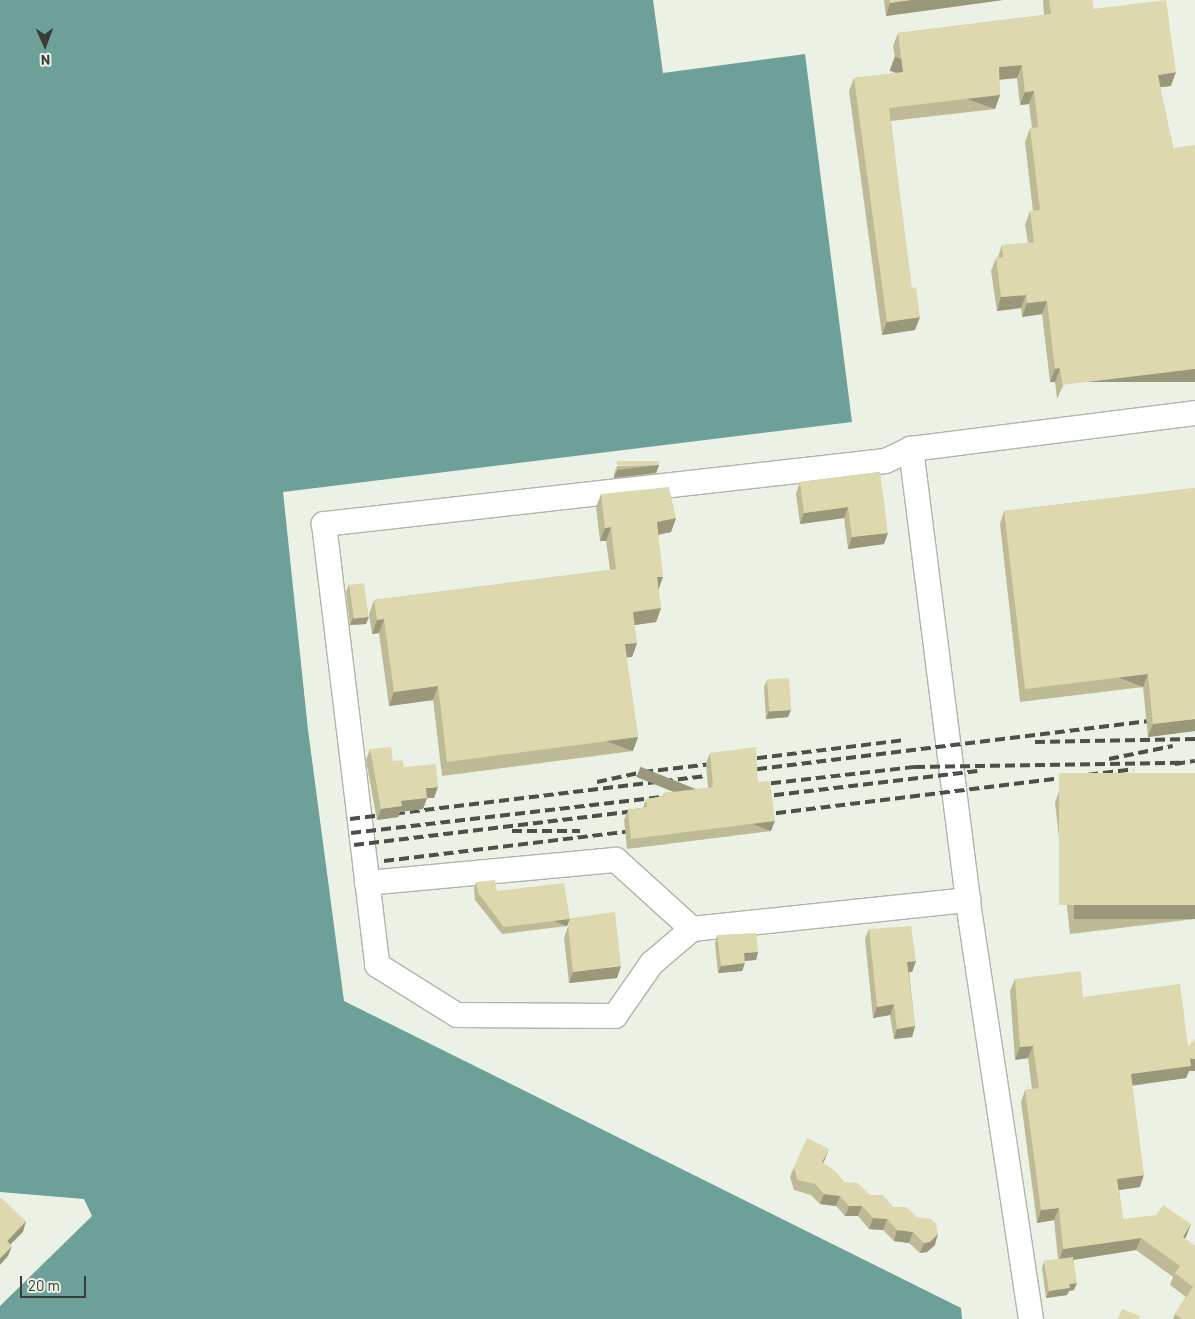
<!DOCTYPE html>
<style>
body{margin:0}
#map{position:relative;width:1195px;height:1319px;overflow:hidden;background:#ebf2e5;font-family:Barlow,sans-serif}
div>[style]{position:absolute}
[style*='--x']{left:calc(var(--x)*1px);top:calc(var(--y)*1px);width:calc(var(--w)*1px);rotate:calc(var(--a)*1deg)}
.water>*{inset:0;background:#6da099}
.roads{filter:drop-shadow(1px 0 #afb5a9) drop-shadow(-1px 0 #afb5a9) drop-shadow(0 1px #afb5a9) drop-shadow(0 -1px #afb5a9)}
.minor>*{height:24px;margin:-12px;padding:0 12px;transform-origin:12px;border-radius:12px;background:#fff}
.rail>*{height:4px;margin-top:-2px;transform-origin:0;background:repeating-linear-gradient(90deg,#4c4f4a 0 10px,transparent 0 15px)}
.wall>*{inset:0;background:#beba96}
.shaded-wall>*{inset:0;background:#9b977a;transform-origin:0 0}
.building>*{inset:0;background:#ddd8ae;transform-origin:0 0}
span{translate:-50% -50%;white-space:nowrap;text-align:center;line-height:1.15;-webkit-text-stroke:4px #ebf2e5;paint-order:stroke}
.north{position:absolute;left:20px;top:20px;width:50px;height:50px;-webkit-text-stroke:4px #ebf2e5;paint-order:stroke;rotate:178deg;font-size:14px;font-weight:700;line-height:20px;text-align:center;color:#383b36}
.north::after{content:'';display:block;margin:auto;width:18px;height:22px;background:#383b36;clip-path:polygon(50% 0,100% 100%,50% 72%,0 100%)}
.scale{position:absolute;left:20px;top:1276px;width:66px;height:22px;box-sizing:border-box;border:2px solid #383b36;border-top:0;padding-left:6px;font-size:15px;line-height:18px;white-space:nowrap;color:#383b36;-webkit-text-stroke:4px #ebf2e5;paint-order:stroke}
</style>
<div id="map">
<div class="water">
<div style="clip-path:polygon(0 0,653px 0,663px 73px,805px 54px,852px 422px,283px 492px,308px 730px,344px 1001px,961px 1308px,962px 1319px,0 1319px,0 1306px,92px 1216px,84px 1199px,0 1192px)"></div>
</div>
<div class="roads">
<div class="minor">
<div style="--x:911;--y:449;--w:29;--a:155"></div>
<div style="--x:885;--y:461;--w:565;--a:173.59"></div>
<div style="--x:324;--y:524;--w:444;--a:83.1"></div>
<div style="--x:377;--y:965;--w:94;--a:32"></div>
<div style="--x:457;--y:1015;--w:158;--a:0.4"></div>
<div style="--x:615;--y:1016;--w:65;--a:-55.1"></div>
<div style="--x:652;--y:963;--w:52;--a:-40.4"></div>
<div style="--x:692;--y:929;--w:278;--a:-6"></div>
<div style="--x:367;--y:883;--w:250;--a:-5.3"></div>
<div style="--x:616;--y:860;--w:103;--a:42.2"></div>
<div style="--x:1031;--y:1319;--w:424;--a:-98.6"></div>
<div style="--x:968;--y:900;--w:455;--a:-97.2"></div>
<div style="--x:911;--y:449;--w:286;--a:-7.2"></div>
</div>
</div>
<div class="rail">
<div style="--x:1035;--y:742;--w:160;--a:-1.1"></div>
<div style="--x:1109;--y:759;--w:65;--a:-11.5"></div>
<div style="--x:742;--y:760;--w:163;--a:-7"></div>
<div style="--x:1175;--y:764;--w:20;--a:-9"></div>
<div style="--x:742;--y:771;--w:408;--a:-7"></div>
<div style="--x:597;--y:782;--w:47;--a:-12.3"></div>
<div style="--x:643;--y:772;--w:78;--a:-6.7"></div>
<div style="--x:756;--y:785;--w:160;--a:-6.5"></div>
<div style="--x:915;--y:767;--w:265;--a:-0.9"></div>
<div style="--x:759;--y:797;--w:220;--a:-6.8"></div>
<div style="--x:761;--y:815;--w:375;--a:-7"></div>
<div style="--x:350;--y:819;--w:373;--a:-6.9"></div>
<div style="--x:512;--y:831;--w:68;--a:0"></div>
<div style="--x:351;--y:833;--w:328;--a:-6.6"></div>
<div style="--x:354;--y:845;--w:290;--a:-6.9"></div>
<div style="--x:384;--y:861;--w:257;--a:-6.9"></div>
</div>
<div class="wall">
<div style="clip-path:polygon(884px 0,1003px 0,886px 16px)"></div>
<div style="clip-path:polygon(1043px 0,1092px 0,1093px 9px,1171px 86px,1160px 87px,1173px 148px,1057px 399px,1055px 382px,1050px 382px,1042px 314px,1022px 317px,1021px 308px,997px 311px,991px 271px,996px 258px,998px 257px,1002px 245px,1028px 243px,1025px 225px,1030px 211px,1033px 211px,1025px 142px,1030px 128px,1032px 128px,1029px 104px,1020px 105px,1017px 78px,999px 80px,1000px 95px,995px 109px,891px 121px,915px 330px,882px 335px,849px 91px,854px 78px,897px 73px,893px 46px,898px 33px,1044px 15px)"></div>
<div style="clip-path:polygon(659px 465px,656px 473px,614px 478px,614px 474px,617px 466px)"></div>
<div style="clip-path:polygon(880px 472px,884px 544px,848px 549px,844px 518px,800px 524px,796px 494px,800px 482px)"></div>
<div style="clip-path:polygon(1195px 488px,1195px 731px,1148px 737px,1143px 687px,1020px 702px,1000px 524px,1004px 511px)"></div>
<div style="clip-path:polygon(601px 494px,676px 518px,671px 532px,658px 535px,658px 590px,661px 608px,656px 622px,634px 625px,637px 643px,632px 657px,626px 657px,638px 737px,633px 751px,442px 776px,433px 700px,389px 706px,379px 633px,372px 634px,369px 614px,374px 600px,610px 570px,606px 541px,600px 541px,596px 507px)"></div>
<div style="clip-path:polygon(349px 584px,366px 624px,350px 625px,346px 592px)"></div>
<div style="clip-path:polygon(767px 680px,788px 717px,766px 719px,764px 687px)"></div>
<div style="clip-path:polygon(370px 749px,404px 767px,434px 798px,427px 798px,423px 809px,400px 812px,398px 817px,377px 820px,366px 760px)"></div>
<div style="clip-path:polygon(710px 753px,758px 782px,771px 831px,627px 849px,624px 820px,628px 810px,643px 808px,646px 799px,663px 796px,664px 793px,708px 788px,706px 763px)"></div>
<div style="clip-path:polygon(1195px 773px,1195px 919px,1070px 934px,1055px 803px,1060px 788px)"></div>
<div style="clip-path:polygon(476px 882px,497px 891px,570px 919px,567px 926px,502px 934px,475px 900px,474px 889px)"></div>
<div style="clip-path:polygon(571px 918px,617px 978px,569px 983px,564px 938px)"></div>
<div style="clip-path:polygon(869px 929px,916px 961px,912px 972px,909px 972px,915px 1026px,912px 1037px,894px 1039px,890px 1015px,873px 1018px,865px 939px)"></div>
<div style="clip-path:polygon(717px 935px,758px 952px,756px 960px,745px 961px,742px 971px,718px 973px,715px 943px)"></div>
<div style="clip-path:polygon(1015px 979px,1083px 997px,1189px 1071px,1186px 1078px,1132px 1086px,1140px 1187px,1119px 1190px,1123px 1219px,1191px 1224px,1185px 1239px,1195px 1246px,1195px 1319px,1173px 1319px,1175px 1314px,1186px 1297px,1170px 1285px,1173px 1277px,1136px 1250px,1074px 1260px,1074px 1290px,1069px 1291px,1067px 1295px,1046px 1298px,1042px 1268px,1044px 1261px,1058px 1259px,1054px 1220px,1037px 1223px,1021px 1102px,1025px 1090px,1032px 1089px,1028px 1058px,1015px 1060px,1010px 991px)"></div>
<div style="clip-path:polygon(825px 1159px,823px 1163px,844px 1182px,893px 1207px,935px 1245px,927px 1252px,920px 1253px,909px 1243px,894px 1241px,883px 1230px,869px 1229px,858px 1216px,845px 1216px,836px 1206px,820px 1204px,811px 1195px,794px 1190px,790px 1177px,794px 1167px)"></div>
</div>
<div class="shaded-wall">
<div style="clip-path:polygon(911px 0,1003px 0,886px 16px,890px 3px)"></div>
<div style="clip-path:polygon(1022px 65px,1017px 78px,994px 80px,999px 67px)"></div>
<div style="clip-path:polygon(1176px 72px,1171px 86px,1153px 88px,1158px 75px)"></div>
<div style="clip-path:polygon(1034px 91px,1029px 104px,1020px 105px,1025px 92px)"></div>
<div style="left:1000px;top:95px;width:15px;height:112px;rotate:110deg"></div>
<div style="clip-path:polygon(1026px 295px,1021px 308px,997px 311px,1001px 297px)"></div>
<div style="clip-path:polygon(1047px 301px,1042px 314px,1022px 317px,1027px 303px)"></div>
<div style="clip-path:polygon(920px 317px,915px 330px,882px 335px,887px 322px)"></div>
<div style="clip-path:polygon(1060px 368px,1055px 382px,1050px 382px,1055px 369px)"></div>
<div style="left:1195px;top:369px;width:13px;height:134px;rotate:90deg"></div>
<div style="clip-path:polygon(659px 465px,656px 473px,614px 478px,617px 470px)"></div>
<div style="clip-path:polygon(848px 507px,844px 518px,800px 524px,804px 513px)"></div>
<div style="clip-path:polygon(676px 518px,671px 532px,652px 536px,657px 522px)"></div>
<div style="clip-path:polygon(611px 527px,606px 541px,600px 541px,605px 528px)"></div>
<div style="clip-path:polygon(888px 533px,884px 544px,848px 549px,852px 537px)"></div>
<div style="clip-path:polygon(657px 577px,663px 577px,658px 591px)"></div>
<div style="clip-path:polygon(661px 608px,656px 622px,628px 626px,633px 612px)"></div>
<div style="clip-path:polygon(369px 617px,366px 624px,350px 625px,353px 618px)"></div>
<div style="clip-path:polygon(384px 619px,379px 633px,372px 634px,377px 620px)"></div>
<div style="clip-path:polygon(637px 643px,632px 657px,620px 658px,625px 644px)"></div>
<div style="left:1148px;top:674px;width:14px;height:124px;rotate:111deg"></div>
<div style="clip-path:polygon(438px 686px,433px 700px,389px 706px,394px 692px)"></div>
<div style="clip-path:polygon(791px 710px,788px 717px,766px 719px,769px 711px)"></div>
<div style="clip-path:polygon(1195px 719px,1195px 731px,1148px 737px,1153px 724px)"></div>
<div style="left:638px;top:737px;width:15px;height:193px;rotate:110deg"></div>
<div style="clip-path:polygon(438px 787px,434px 798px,427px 798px,423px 809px,400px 812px,398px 817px,377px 820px,381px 809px,426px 788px)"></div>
<div style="left:775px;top:821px;width:11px;height:145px;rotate:112deg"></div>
<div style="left:1195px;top:905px;width:14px;height:121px;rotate:90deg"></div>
<div style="left:570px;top:919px;width:8px;height:66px;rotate:113deg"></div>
<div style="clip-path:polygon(758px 952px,756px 960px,741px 961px,744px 953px)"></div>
<div style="clip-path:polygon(916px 961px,912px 972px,904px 973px,907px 962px)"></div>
<div style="clip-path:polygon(745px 963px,742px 971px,718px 973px,721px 966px)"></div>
<div style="clip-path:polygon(621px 966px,617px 978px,569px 983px,573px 972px)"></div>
<div style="clip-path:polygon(894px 1004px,890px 1015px,873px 1018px,877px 1007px)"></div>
<div style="clip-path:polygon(915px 1026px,912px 1037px,894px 1039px,897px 1029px)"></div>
<div style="clip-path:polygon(1033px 1046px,1028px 1058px,1015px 1060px,1020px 1047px)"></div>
<div style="clip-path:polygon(1190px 1058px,1195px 1059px,1195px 1071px,1189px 1071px,1186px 1078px,1126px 1086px,1131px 1074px)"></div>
<div style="clip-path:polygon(829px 1149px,825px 1159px,818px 1173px,822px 1162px)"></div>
<div style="clip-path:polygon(1144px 1175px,1140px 1187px,1113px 1191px,1117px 1179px)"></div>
<div style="clip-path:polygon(824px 1194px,840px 1196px,836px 1206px,820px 1204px)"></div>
<div style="clip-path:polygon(849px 1206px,862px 1206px,858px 1216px,845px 1216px)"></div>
<div style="clip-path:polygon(1059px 1208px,1054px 1220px,1037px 1223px,1041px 1210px)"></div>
<div style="clip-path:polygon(873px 1218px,887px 1219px,883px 1230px,869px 1229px)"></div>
<div style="clip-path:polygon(26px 1221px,23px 1232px,3px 1252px,7px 1241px)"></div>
<div style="clip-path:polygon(1191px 1224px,1186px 1237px,1178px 1250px,1183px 1237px)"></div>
<div style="clip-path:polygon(897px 1230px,913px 1232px,909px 1243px,894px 1241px)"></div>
<div style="clip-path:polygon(938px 1234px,935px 1245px,927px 1252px,920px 1253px,924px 1243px)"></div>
<div style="clip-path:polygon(1141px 1238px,1136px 1250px,1059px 1262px,1063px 1249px)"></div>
<div style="clip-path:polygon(12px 1246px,8px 1256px,0 1265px,0 1258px)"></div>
<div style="clip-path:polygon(1077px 1283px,1074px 1290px,1069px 1291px,1067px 1295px,1046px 1298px,1049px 1291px,1069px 1284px)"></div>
</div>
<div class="building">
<div style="clip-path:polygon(890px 0,911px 0,890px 3px)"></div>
<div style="clip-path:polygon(1049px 0,1092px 0,1093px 9px,1166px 0,1176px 72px,1158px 75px,1173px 148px,1195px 145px,1195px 369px,1062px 385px,1060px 368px,1055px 369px,1047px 301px,1027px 303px,1026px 295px,1001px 297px,996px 258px,1003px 257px,1002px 245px,1034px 242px,1030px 211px,1040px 210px,1030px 128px,1038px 127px,1034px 91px,1025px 92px,1022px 65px,999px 67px,1000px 95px,889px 108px,912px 288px,916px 287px,920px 317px,887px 322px,854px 78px,903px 72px,898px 33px,1051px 14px)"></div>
<div style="left:659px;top:461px;width:4px;height:42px;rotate:90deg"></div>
<div style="clip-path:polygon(880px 472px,888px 533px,852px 537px,848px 507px,804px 513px,800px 482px)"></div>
<div style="clip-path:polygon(669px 487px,676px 518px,657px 522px,663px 577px,657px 577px,661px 608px,633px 612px,637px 643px,625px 644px,638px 737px,447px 762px,438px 686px,394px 692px,384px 619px,377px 620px,374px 600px,616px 569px,611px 527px,605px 528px,601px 494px)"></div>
<div style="clip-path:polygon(1195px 488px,1195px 719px,1153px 724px,1148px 674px,1025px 689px,1004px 511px)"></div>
<div style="left:364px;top:583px;width:34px;height:15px;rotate:82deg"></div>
<div style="left:789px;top:678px;width:32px;height:22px;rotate:86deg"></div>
<div style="clip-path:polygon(391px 747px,393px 761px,403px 760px,404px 767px,436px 764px,438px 787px,426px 788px,427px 798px,401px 801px,402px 806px,381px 809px,370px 749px)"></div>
<div style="clip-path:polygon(756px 747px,758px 782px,770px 781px,775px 821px,631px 839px,628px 810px,647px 807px,646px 799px,665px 796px,664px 793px,713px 787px,710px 753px)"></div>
<div style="left:1195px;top:773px;width:132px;height:136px;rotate:90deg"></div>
<div style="clip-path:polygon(495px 880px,497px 891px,564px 883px,570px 919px,504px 927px,478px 893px,476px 882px)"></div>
<div style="clip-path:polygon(615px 912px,621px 966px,573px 972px,568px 926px,571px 918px)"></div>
<div style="clip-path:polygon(911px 926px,916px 961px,907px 962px,915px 1026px,897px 1029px,894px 1004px,877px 1007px,869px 929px)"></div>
<div style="clip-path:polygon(756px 933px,758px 952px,744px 953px,745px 963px,721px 966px,717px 935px)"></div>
<div style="clip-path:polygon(1081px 971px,1083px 997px,1180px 984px,1188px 1046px,1195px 1039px,1195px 1059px,1190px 1058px,1191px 1066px,1131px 1074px,1144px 1175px,1117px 1179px,1123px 1219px,1156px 1215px,1163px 1205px,1191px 1224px,1183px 1237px,1195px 1246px,1195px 1319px,1182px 1319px,1175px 1314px,1193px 1287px,1175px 1273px,1180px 1266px,1141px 1238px,1063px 1249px,1059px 1208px,1041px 1210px,1025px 1090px,1039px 1088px,1033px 1046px,1020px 1047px,1015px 979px)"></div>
<div style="clip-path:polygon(807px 1138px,829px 1149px,822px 1162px,836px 1172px,844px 1182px,858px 1183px,870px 1195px,883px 1195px,893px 1207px,906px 1207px,917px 1217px,931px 1219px,936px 1224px,938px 1234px,930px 1242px,924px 1243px,913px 1232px,897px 1230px,887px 1219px,873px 1218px,862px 1206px,849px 1206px,840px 1196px,824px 1194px,815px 1184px,797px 1180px,794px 1167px)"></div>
<div style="clip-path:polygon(0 1197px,26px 1221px,7px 1241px,12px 1246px,0 1258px)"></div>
<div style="clip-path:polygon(1073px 1257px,1077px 1283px,1069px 1284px,1070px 1288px,1049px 1291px,1044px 1261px)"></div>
<div style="clip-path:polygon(1122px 1309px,1140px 1316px,1139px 1319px,1118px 1319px)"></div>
</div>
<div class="north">N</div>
<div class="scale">20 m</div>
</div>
